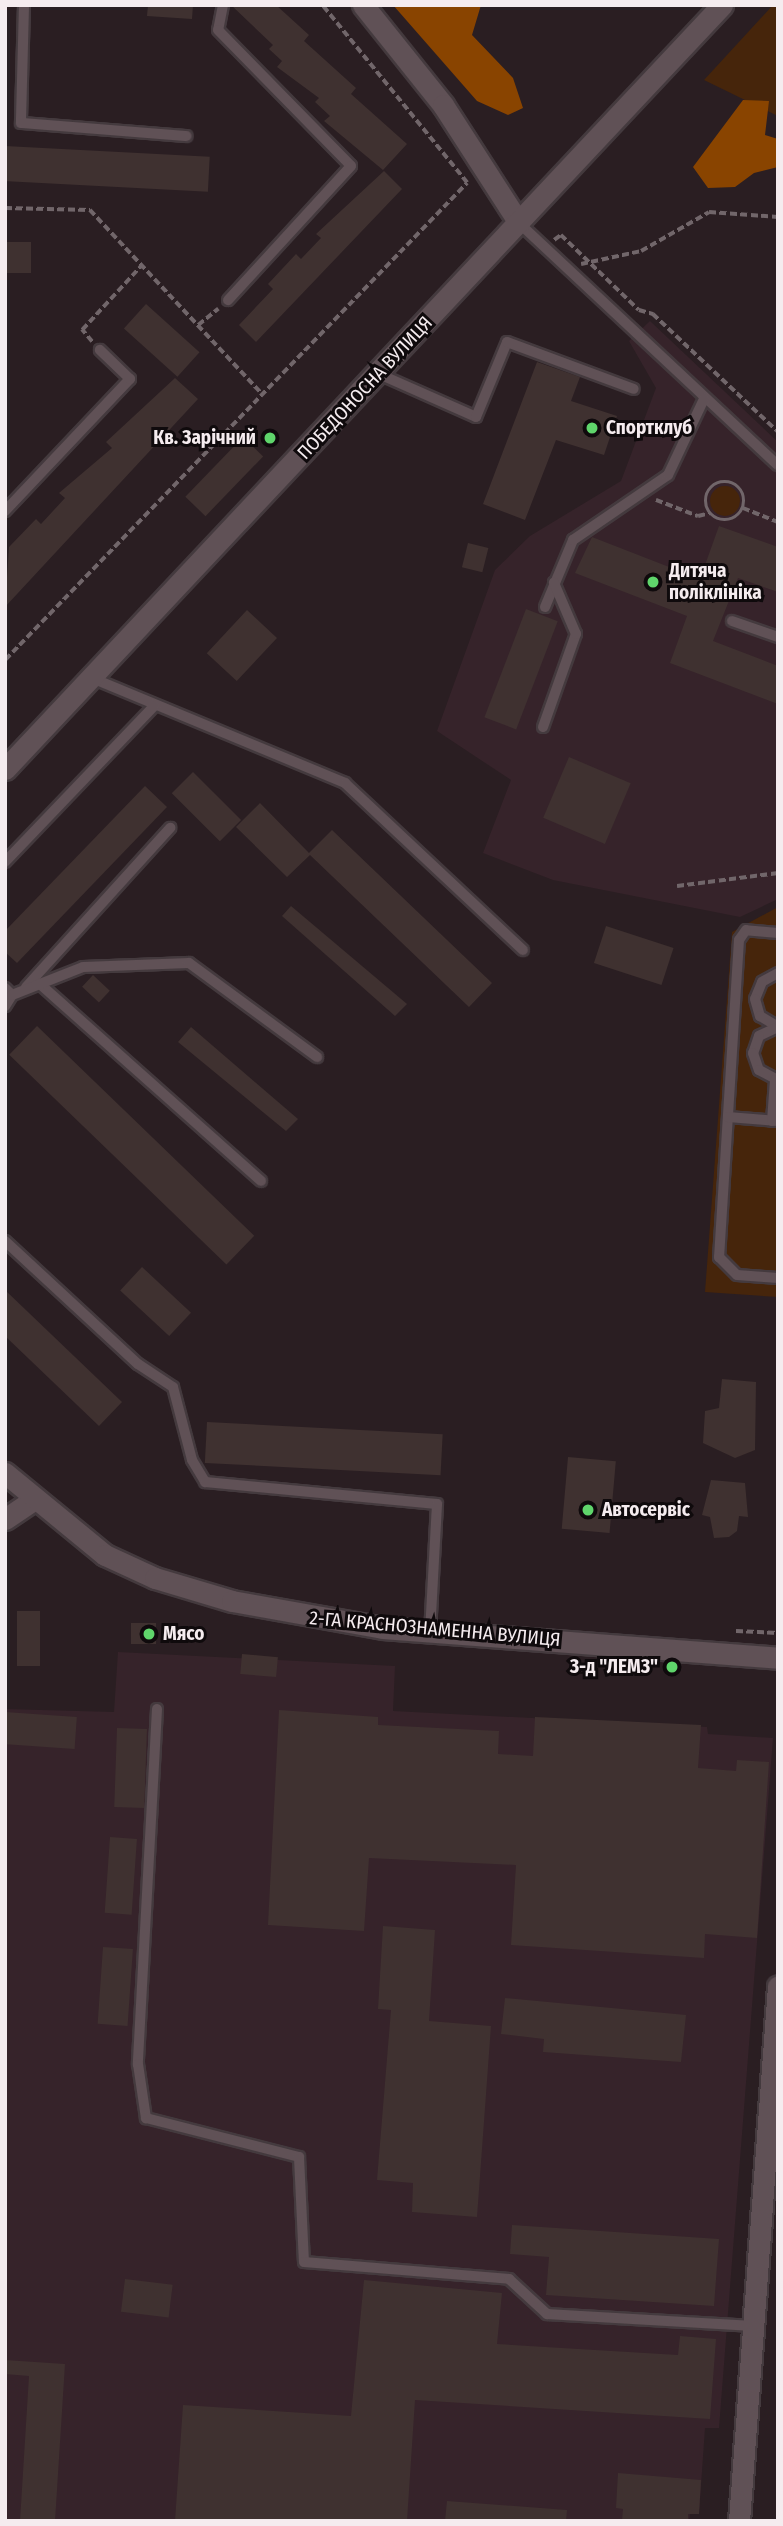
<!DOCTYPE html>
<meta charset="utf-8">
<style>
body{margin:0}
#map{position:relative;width:783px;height:2526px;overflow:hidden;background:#2a1e22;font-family:"Fira Sans Condensed",sans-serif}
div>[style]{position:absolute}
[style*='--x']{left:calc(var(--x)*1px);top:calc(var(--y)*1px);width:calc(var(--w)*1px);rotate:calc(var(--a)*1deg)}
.built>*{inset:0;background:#36232a}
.green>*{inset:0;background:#46250b}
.round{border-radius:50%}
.forest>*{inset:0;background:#894400}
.building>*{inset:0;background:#3f3130;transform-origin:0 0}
.path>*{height:3.5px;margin-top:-1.75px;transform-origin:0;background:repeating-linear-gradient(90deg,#71666a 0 7px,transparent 0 10.5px)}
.path>.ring{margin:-1.75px;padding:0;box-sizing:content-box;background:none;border:3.5px solid #71666a;border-radius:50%}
.roads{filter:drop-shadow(2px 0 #443a3e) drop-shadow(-2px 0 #443a3e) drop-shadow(0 2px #443a3e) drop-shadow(0 -2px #443a3e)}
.lane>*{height:10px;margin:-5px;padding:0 5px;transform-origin:5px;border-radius:5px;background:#605156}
.street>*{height:21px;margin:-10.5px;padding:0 10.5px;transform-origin:10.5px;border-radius:10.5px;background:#605156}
.secondary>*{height:21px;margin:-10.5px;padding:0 10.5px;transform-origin:10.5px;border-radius:10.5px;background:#605156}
.dots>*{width:19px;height:19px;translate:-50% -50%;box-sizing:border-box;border:4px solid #0f0a0c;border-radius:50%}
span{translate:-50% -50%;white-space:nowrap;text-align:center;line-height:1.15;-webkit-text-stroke:6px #0f0a0c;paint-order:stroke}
.street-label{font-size:19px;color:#f5ecef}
.poi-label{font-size:19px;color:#f5ecef;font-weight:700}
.left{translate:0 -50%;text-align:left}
.right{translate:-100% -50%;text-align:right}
.frame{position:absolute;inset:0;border:7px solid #f5ecef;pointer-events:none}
</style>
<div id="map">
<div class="built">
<div style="clip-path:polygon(650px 321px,778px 442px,778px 899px,740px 917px,553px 880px,483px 853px,511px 780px,437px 731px,495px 570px,530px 536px,621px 481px,656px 388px,629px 341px)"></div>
<div style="clip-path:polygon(118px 1652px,395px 1666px,393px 1711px,707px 1727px,708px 1734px,773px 1738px,719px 2428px,705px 2428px,699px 2514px,690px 2514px,689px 2521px,5px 2521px,5px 1709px,114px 1712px)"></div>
</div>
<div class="green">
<div style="clip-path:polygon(773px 5px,778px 5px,778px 116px,704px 80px)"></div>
<div class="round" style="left:710px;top:486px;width:30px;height:30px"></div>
<div style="clip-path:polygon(778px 907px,778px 1297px,705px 1292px,732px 932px)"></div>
</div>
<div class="forest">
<div style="clip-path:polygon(393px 5px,481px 5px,472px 35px,513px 78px,523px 108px,508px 115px,477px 101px)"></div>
<div style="clip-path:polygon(743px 100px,769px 101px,765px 135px,778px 139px,778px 167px,754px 173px,735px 187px,708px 188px,693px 167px)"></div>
</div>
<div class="building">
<div style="clip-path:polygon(148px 5px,193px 5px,192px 19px,147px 16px)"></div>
<div style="clip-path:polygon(231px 5px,276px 5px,309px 35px,304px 41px,356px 88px,351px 94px,407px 144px,383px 170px,324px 121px,330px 116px,315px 102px,319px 98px,277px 67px,282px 61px,269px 49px,273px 45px)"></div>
<div style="left:5px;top:146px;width:205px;height:35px;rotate:3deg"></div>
<div style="clip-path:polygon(384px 171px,402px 189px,256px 342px,239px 325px,273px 289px,268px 284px,296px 254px,301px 259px,321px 238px,316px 234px)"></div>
<div style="left:5px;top:242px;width:26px;height:31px"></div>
<div style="left:146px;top:304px;width:72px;height:33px;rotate:42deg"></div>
<div style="clip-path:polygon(537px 362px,580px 377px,571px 401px,617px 416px,604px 455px,556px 440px,525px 520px,483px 504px)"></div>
<div style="clip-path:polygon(175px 378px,198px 399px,5px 607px,9px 547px,36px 519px,41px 524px,65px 498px,59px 493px,112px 448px,106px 442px)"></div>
<div style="left:243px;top:437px;width:28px;height:83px;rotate:44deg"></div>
<div style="clip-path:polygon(719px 526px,778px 547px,778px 592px,738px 578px,713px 641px,778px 666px,778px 704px,670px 663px,687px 616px,575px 573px,592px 537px,700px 579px)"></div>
<div style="left:468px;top:543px;width:21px;height:25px;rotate:14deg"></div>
<div style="left:526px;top:609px;width:34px;height:116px;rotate:21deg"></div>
<div style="left:247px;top:610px;width:41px;height:59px;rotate:43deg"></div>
<div style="left:569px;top:757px;width:67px;height:66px;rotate:23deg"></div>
<div style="left:193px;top:772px;width:68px;height:30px;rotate:45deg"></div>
<div style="clip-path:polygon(145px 786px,167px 807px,17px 963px,5px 952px,5px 931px)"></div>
<div style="clip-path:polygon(260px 803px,309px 853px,332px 830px,492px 983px,469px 1007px,310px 855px,287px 877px,236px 827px)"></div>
<div style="clip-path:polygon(291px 906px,407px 1004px,395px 1016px,282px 916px)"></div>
<div style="left:606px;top:926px;width:71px;height:39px;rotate:18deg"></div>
<div style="left:93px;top:975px;width:23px;height:16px;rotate:43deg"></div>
<div style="left:37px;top:1026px;width:302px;height:40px;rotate:44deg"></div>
<div style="clip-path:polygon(191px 1027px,298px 1119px,286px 1131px,178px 1042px)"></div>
<div style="left:142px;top:1267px;width:67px;height:32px;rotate:43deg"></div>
<div style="clip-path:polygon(5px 1290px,122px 1402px,99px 1426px,5px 1336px)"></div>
<div style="clip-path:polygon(722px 1379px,756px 1382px,755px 1450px,735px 1458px,703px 1443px,705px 1411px,719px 1408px)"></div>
<div style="left:207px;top:1422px;width:236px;height:41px;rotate:3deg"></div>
<div style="left:568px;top:1457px;width:48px;height:72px;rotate:5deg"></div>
<div style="clip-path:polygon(711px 1480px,745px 1483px,748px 1517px,739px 1516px,737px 1531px,729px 1537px,714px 1538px,710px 1517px,702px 1515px)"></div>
<div style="left:17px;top:1611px;width:23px;height:55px"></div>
<div style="left:131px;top:1623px;width:25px;height:21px"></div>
<div style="left:242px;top:1654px;width:36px;height:20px;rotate:5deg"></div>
<div style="clip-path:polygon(279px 1710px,378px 1717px,378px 1725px,499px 1731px,498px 1754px,533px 1756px,535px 1717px,701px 1725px,698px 1768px,736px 1771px,737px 1760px,769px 1762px,757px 1938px,705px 1934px,704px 1958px,511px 1945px,516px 1865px,369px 1858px,364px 1931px,268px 1925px)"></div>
<div style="left:5px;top:1712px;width:72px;height:32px;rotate:4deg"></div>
<div style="left:117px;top:1728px;width:30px;height:79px;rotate:2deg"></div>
<div style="left:110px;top:1837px;width:27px;height:76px;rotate:4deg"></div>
<div style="clip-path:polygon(383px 1926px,435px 1930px,429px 2021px,491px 2026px,477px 2217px,412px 2212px,413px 2183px,377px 2180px,391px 2010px,378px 2009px)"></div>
<div style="left:103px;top:1947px;width:30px;height:77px;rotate:4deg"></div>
<div style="clip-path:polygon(505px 1998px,686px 2015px,681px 2062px,543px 2052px,544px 2039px,501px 2034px)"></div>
<div style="clip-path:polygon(512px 2225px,719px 2239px,714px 2306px,546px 2295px,549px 2257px,510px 2254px)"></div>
<div style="left:125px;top:2279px;width:48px;height:33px;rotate:7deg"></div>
<div style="clip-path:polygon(364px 2280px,502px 2293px,497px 2344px,678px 2355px,680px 2336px,716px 2339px,710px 2419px,415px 2400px,407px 2521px,175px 2521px,183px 2405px,351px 2416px)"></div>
<div style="clip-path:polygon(5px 2360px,65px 2364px,55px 2521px,20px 2521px,29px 2376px,5px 2374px)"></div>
<div style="clip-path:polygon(618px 2473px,701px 2480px,699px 2514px,688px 2514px,688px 2521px,622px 2521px,623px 2509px,616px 2508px)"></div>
<div style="clip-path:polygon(447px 2501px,567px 2510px,566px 2521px,445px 2521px)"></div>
</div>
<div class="path">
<div style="--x:5;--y:208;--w:85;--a:1.3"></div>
<div style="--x:90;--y:210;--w:253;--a:46.9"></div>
<div style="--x:554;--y:240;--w:9;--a:-36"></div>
<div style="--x:561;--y:235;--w:108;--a:43.9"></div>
<div style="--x:639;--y:310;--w:15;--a:16"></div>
<div style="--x:653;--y:314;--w:172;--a:43.3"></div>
<div style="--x:581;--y:264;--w:61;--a:-12.2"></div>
<div style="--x:641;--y:251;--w:78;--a:-29.8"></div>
<div style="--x:709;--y:212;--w:69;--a:4.1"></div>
<div style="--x:198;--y:325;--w:26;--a:-39"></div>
<div style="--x:92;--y:342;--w:16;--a:-130"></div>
<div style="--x:82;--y:330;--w:88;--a:-47.3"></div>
<div class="ring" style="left:706px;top:482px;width:34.5px;height:34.5px"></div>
<div style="--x:656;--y:500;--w:45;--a:20.9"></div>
<div style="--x:698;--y:516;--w:12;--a:-14"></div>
<div style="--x:743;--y:508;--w:38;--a:22"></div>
<div style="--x:5;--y:660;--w:664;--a:-45.92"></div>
<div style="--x:467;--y:183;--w:230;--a:-129.2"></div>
<div style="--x:677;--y:886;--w:102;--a:-7.3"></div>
<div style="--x:736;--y:1631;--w:42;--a:2.7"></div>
</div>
<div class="roads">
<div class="lane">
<div style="--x:24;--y:5;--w:118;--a:91.5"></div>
<div style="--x:21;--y:123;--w:166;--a:4.5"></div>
<div style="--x:223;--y:5;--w:25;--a:101"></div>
<div style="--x:218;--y:30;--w:190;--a:45.6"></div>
<div style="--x:351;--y:166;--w:182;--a:132.5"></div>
<div style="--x:519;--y:223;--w:354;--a:43.1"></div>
<div style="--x:379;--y:374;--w:106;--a:23.9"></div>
<div style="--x:476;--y:417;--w:81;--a:-67.5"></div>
<div style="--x:507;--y:342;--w:135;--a:20.3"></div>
<div style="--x:5;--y:511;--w:182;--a:-46.6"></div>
<div style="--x:130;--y:379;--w:42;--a:-136"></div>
<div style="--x:545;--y:607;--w:73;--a:-67.3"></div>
<div style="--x:573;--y:540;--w:115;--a:-34.4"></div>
<div style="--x:668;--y:475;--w:84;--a:-64.7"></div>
<div style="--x:732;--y:621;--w:49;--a:19.2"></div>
<div style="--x:92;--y:678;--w:274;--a:22.5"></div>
<div style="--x:345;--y:783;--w:244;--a:43.2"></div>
<div style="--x:543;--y:727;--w:99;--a:-70.5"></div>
<div style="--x:576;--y:634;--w:56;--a:-113.3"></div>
<div style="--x:5;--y:862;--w:216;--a:-46.3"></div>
<div style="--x:778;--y:933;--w:32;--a:-175"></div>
<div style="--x:746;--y:930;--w:12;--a:125"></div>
<div style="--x:739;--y:940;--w:318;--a:93.6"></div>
<div style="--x:719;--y:1257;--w:25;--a:45"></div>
<div style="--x:737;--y:1275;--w:41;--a:4.2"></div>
<div style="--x:778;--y:973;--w:18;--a:151"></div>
<div style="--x:762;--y:982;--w:18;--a:112"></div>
<div style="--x:755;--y:999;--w:18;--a:74"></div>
<div style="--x:760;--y:1016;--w:21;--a:31"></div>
<div style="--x:40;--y:984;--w:296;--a:41.7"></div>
<div style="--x:26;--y:987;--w:215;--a:-47.8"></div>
<div style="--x:5;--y:988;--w:10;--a:45"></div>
<div style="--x:12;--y:995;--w:13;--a:122"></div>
<div style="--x:12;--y:995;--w:76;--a:-21.5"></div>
<div style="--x:83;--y:967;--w:106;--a:-2.2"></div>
<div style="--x:189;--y:963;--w:159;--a:36.3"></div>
<div style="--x:778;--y:1027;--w:21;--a:155"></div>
<div style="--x:759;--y:1036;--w:18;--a:109"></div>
<div style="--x:753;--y:1053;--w:18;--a:71"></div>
<div style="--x:759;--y:1070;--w:21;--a:28"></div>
<div style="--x:728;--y:1117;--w:50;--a:4.6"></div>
<div style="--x:772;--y:1121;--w:41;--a:-85.8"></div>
<div style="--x:5;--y:1241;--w:181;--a:42.8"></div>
<div style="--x:138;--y:1364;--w:42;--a:33.3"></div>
<div style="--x:173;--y:1387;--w:75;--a:75.4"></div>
<div style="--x:192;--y:1460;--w:26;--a:59"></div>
<div style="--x:205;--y:1482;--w:233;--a:5.4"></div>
<div style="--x:437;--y:1504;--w:128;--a:93.1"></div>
<div style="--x:157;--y:1709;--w:356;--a:93.1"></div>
<div style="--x:138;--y:2064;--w:55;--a:81.6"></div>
<div style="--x:146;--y:2118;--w:158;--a:14.3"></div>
<div style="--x:299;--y:2157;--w:105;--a:87.3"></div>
<div style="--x:304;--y:2262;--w:206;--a:4.7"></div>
<div style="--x:509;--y:2279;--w:52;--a:42.6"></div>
<div style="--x:547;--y:2314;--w:206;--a:3.3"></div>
</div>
<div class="street">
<div style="--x:363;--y:5;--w:128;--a:51.3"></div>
<div style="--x:443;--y:105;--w:140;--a:57.2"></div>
<div style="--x:5;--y:1519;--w:34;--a:-34"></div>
<div style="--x:739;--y:2521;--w:536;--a:-85.83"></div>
</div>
<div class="secondary">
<div style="--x:5;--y:769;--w:1048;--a:-46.82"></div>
<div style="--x:5;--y:1473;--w:129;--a:39.4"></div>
<div style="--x:105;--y:1555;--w:55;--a:24.7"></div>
<div style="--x:155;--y:1578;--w:80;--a:16.6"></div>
<div style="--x:232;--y:1601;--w:153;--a:10.1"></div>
<div style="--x:383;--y:1628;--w:396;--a:4.3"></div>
</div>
</div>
<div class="dots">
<div style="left:592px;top:428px;background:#5fd56b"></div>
<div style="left:270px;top:438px;background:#5fd56b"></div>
<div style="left:653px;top:582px;background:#5fd56b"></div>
<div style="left:588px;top:1510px;background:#5fd56b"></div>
<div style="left:149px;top:1634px;background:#5fd56b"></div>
<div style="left:672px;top:1667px;background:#5fd56b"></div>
</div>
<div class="street-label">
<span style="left:365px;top:388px;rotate:-47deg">ПОБЕДОНОСНА ВУЛИЦЯ</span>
<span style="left:435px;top:1629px;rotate:5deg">2-ГА КРАСНОЗНАМЕННА ВУЛИЦЯ</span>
</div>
<div class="poi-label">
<span class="left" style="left:606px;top:428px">Спортклуб</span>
<span class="right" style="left:256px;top:438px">Кв. Зарічний</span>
<span class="left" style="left:669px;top:582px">Дитяча<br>поліклініка</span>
<span class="left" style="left:602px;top:1510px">Автосервіс</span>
<span class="left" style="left:163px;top:1634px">Мясо</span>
<span class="right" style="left:658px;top:1667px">З-д "ЛЕМЗ"</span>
</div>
<div class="frame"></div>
</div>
